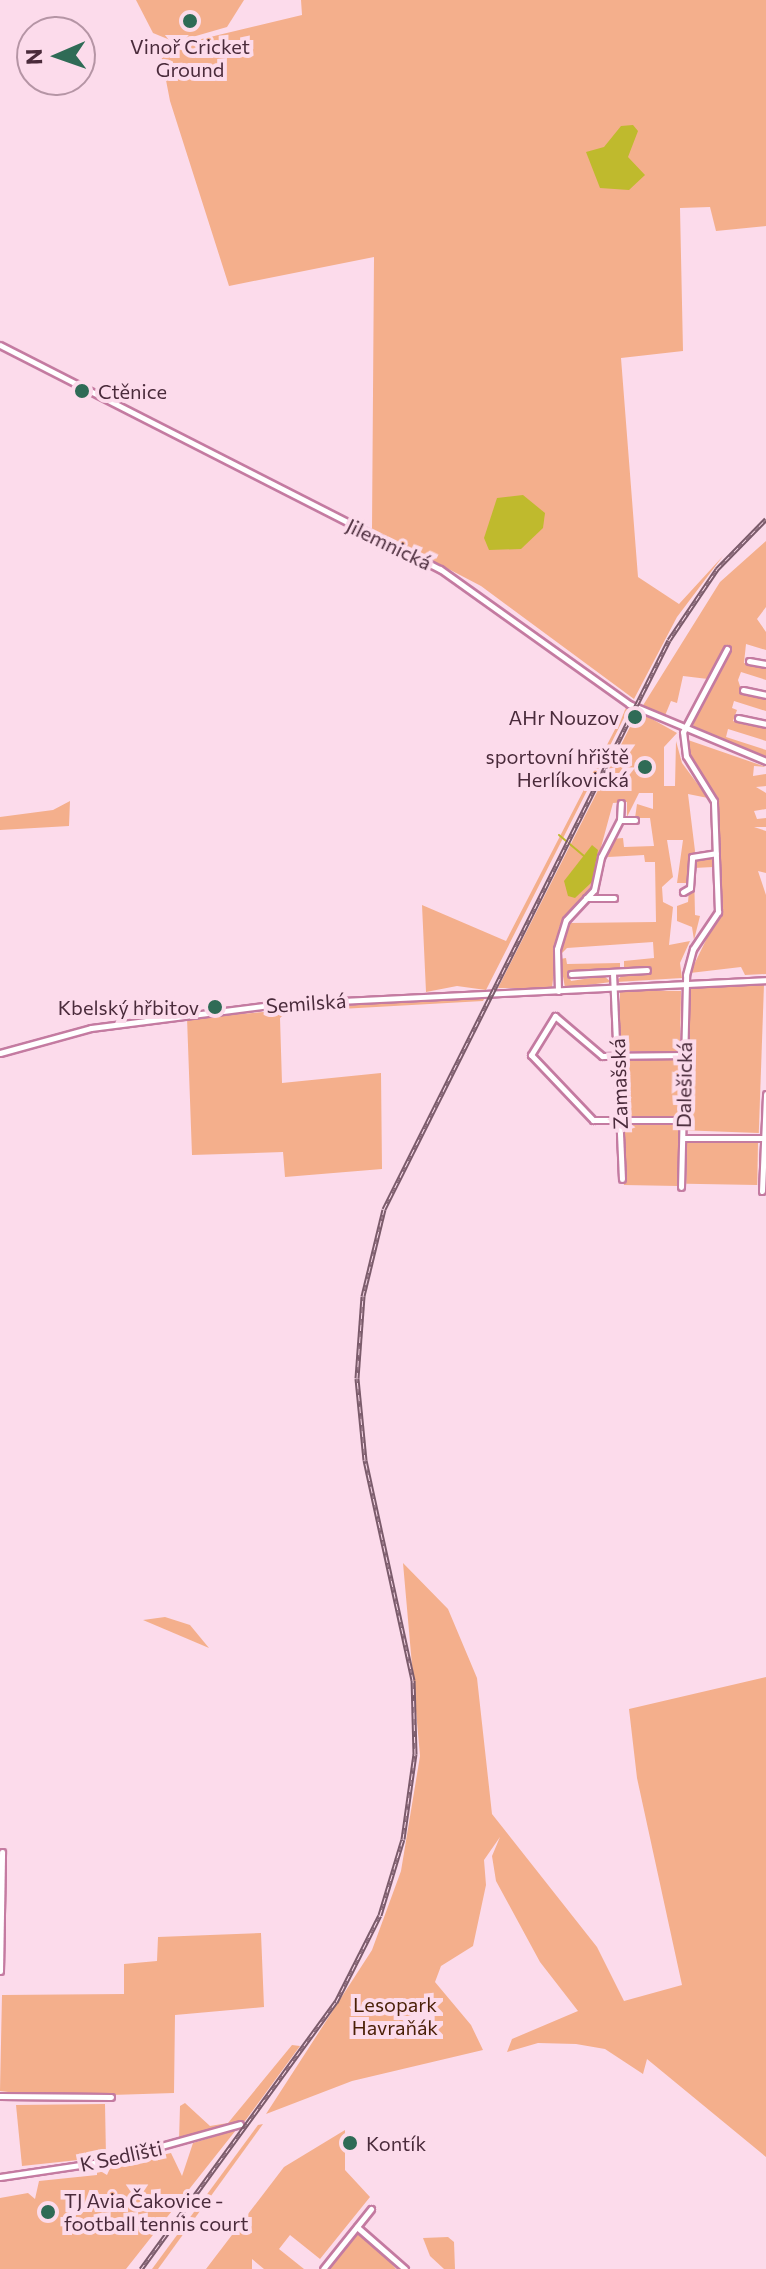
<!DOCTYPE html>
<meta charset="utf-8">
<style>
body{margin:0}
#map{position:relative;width:766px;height:2269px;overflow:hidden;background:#fcdbeb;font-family:Commissioner,sans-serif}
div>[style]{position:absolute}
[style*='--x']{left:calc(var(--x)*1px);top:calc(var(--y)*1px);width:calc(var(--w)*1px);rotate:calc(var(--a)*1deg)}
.green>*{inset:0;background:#f4af8c;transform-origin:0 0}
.water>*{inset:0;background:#bfba2d}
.stream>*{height:2px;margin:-1px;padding:0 1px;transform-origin:1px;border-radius:1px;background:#bfba2d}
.roads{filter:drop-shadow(2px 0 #c47ba1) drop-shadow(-2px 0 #c47ba1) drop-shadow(0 2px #c47ba1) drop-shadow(0 -2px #c47ba1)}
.minor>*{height:5px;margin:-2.5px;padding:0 2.5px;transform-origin:2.5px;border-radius:2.5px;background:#fff}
.rail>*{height:5px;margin-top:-2.5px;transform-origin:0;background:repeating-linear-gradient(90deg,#fcdbeb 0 6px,#7b5b6b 0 12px);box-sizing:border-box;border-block:2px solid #7b5b6b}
.dots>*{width:22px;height:22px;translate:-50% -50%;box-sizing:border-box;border:4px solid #fcdbeb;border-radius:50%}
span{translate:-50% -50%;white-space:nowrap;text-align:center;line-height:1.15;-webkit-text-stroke:8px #fcdbeb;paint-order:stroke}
.poi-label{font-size:20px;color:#4a2b3b}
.left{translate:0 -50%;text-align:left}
.right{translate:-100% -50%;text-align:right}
.street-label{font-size:20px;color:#4a2b3b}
.park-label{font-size:20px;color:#491f06}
.north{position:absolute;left:16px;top:16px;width:80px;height:80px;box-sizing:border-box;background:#fcdbeb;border:2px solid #b595a5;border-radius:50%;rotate:268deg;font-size:22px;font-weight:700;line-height:32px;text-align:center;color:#4a2b3b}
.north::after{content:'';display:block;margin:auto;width:28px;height:36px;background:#2f6b56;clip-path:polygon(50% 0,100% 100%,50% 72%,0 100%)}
</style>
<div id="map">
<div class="green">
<div style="clip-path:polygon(136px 0,244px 0,227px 27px,175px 42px,153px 33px)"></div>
<div style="clip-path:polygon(301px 0,766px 0,766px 226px,716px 231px,710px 207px,680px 208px,683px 351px,621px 358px,638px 577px,679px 604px,723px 556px,677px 617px,634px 699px,481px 586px,372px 529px,374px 257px,229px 286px,170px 101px,160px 49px,302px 15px)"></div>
<div style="clip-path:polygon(766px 541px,766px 607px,757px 619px,766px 632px,766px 650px,746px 644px,744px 663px,766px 668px,766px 680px,741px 672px,738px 680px,742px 692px,766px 698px,766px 711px,734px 701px,732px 708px,737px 710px,733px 721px,766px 728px,766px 741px,728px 729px,726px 737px,766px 750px,766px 758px,691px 732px,708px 679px,683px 676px,677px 703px,671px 701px,664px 718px,642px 707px,720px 582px)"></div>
<div style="clip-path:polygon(626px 708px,628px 710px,486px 990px,457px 986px,426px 992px,422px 905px,506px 941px)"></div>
<div style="clip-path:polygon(643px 714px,677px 733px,664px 747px,664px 786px,675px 786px,676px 741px,682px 763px,708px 798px,688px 794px,695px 851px,688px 883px,677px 883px,683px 840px,667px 840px,673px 877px,662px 887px,663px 902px,673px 907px,669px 945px,690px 941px,680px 963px,682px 978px,616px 982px,622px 975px,647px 973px,647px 967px,624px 969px,624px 961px,654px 958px,653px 942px,567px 948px,560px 955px,570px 923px,656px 922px,655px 862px,645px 862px,644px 855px,608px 857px,611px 839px,623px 838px,624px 847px,654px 846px,650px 818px,635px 818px,637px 804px,653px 809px,653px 793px,639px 793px,627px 817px,627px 802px,613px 803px,590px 888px,559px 927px,552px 988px,498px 988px,634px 719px,639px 722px)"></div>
<div style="clip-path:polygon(688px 740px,766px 767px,754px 766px,753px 776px,766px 774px,766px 786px,756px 787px,766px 793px,766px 809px,754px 811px,757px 819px,766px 818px,766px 827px,754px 827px,766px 831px,766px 873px,758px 871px,766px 895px,766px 974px,745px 975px,741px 967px,690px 973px,721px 909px,718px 810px,686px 747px)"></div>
<div style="clip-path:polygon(70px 801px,69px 826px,0 830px,0 817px,53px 810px)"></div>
<div style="clip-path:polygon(698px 857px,713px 858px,713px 867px,694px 868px,695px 915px,700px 916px,694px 940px,692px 927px,677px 921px,677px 906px,688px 902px,691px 866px)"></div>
<div style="clip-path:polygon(566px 958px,567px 964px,620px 963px,620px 968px,567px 971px,571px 981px,604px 976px,611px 982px,565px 988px,560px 959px)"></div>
<div style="left:764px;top:984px;width:149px;height:74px;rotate:92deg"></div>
<div style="left:681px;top:991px;width:61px;height:61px;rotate:91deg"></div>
<div style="clip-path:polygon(486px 995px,483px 1001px,287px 1012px,280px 1018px,282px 1083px,381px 1073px,382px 1169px,285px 1177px,283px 1152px,192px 1155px,187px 1018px)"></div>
<div style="left:624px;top:1059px;width:56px;height:58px"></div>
<div style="left:679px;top:1123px;width:63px;height:54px;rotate:91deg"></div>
<div style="left:758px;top:1142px;width:43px;height:71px;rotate:91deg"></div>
<div style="clip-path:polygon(403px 1563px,448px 1609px,477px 1678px,492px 1814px,597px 1947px,624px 2001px,682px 1985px,637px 1778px,629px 1709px,766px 1677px,766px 2157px,647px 2059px,643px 2074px,605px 2049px,576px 2044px,538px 2043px,507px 2052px,512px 2039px,578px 2011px,540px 1962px,496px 1881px,492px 1856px,500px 1837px,484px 1860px,486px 1885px,473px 1946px,441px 1966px,435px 1982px,471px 2025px,483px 2050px,352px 2081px,266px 2114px,372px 1950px,401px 1871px,420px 1756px)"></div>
<div style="clip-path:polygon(165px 1617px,190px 1625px,209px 1648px,143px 1620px)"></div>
<div style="clip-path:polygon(261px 1933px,264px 2007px,175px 2015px,174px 2093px,49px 2097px,0 2091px,2px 1995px,124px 1994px,124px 1964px,157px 1961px,158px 1937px)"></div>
<div style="clip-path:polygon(292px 2045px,300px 2046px,245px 2121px,179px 2141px,180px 2106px,185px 2103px,210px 2126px,228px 2123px)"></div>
<div style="clip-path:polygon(105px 2104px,106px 2157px,22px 2166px,16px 2105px)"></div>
<div style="clip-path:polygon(263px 2124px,158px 2269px,152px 2269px,258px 2125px)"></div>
<div style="clip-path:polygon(236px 2130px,126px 2269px,0 2269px,0 2198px,28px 2193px,35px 2199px,39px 2181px,97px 2175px,97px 2169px,107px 2175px,111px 2166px,171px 2153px,182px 2176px,193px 2143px)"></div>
<div style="clip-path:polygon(345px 2130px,345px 2170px,370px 2197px,320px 2259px,290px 2235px,279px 2249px,304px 2269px,264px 2269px,252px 2259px,252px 2269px,206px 2269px,284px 2167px)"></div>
<div style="clip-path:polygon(357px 2234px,380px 2250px,396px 2269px,328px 2269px)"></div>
<div style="clip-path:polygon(448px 2237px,454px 2242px,455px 2269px,444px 2269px,430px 2256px,423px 2238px)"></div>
</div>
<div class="water">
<div style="clip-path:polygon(633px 125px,638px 131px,628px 157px,645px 175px,629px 190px,600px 188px,586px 152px,604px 147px,621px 126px)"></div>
<div style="clip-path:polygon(523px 495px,545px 513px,543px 528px,521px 549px,489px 550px,484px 538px,497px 498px)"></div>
<div style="clip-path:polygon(592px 845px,598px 850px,592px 882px,575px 898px,568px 896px,564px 881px)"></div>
</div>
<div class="stream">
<div style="--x:559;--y:835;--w:33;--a:40"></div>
</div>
<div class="roads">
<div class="minor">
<div style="--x:0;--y:345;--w:494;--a:27"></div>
<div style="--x:440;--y:569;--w:232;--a:35.5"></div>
<div style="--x:629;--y:704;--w:148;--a:22.6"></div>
<div style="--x:749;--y:661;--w:17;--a:10"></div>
<div style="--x:743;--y:690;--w:24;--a:12"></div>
<div style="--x:738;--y:718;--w:29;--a:12"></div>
<div style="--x:620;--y:820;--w:17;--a:-87"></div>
<div style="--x:683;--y:892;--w:8;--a:-30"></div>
<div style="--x:690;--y:888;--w:31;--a:-86"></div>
<div style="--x:692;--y:857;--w:24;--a:-9"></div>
<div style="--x:586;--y:898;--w:28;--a:0"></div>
<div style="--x:613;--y:973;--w:206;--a:87.5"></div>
<div style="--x:571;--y:974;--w:76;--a:-3"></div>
<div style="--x:558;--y:991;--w:42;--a:-91.4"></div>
<div style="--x:557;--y:949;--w:30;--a:-73"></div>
<div style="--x:566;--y:920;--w:41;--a:-47"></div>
<div style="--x:594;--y:890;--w:34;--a:-78"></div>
<div style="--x:601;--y:857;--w:42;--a:-62.8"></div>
<div style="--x:620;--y:820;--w:15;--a:0"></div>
<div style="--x:0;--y:1053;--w:94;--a:-15.4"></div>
<div style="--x:91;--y:1028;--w:190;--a:-7.3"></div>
<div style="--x:279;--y:1004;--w:488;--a:-2.8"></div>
<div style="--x:683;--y:1120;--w:90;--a:180"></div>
<div style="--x:593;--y:1120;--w:90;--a:-133.6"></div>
<div style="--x:531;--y:1055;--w:46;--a:-58.4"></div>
<div style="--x:555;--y:1016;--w:62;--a:40.4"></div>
<div style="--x:602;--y:1056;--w:83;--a:-0.7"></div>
<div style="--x:683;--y:1138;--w:83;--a:0"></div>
<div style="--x:681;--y:1187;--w:212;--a:-88.6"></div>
<div style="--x:686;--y:975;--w:27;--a:-75"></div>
<div style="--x:693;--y:949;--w:45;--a:-56"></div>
<div style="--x:718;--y:912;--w:111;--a:-92.1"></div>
<div style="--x:714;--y:801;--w:53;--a:-121.9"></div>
<div style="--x:686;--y:756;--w:24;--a:-97"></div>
<div style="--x:683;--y:732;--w:94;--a:-62.1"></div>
<div style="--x:762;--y:1191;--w:97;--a:-87.6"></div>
<div style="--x:0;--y:1971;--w:119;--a:-89"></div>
<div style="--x:0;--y:2096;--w:111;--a:0.5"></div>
<div style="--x:0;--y:2177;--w:108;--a:-8.5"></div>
<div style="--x:107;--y:2161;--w:138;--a:-15.5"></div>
<div style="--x:357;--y:2227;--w:64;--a:41.2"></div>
<div style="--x:323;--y:2269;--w:77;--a:-51.3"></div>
</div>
</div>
<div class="rail">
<div style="--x:141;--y:2269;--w:331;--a:-53.9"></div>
<div style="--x:336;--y:2002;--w:97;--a:-63.2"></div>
<div style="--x:380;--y:1915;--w:79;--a:-73.2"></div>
<div style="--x:403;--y:1839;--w:86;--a:-82"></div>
<div style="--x:415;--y:1754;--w:74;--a:-91.5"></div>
<div style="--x:413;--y:1680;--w:225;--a:-102.3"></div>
<div style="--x:365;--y:1460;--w:82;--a:-95.6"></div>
<div style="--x:357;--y:1378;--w:82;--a:-85.8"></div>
<div style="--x:363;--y:1296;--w:89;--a:-76.4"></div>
<div style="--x:384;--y:1209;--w:636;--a:-63.39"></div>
<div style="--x:669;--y:640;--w:86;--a:-55.9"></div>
<div style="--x:717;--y:569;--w:70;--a:-45.6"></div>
</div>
<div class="dots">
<div style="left:190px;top:21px;background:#2f6b56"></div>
<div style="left:82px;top:391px;background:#2f6b56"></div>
<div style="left:635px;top:717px;background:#2f6b56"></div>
<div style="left:645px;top:767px;background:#2f6b56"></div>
<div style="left:215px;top:1007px;background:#2f6b56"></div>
<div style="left:350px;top:2143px;background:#2f6b56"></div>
<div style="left:48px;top:2212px;background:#2f6b56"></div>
</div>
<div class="poi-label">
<span style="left:190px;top:58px">Vinoř Cricket<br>Ground</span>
<span class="left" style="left:98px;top:391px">Ctěnice</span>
<span class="right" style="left:619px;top:717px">AHr Nouzov</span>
<span class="right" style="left:629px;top:768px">sportovní hřiště<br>Herlíkovická</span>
<span class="right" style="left:199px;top:1007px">Kbelský hřbitov</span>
<span class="left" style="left:366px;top:2143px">Kontík</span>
<span class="left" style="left:64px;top:2212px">TJ Avia Čakovice -<br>football tennis court</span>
</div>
<div class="street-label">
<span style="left:389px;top:544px;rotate:26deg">Jilemnická</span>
<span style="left:306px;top:1003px;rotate:-4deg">Semilská</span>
<span style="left:619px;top:1084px;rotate:-92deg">Zamašská</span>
<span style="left:684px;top:1085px;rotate:-89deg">Dalešická</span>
<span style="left:121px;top:2156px;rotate:-12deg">K Sedlišti</span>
</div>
<div class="park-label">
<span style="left:395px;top:2016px">Lesopark<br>Havraňák</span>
</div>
<div class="north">N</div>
</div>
